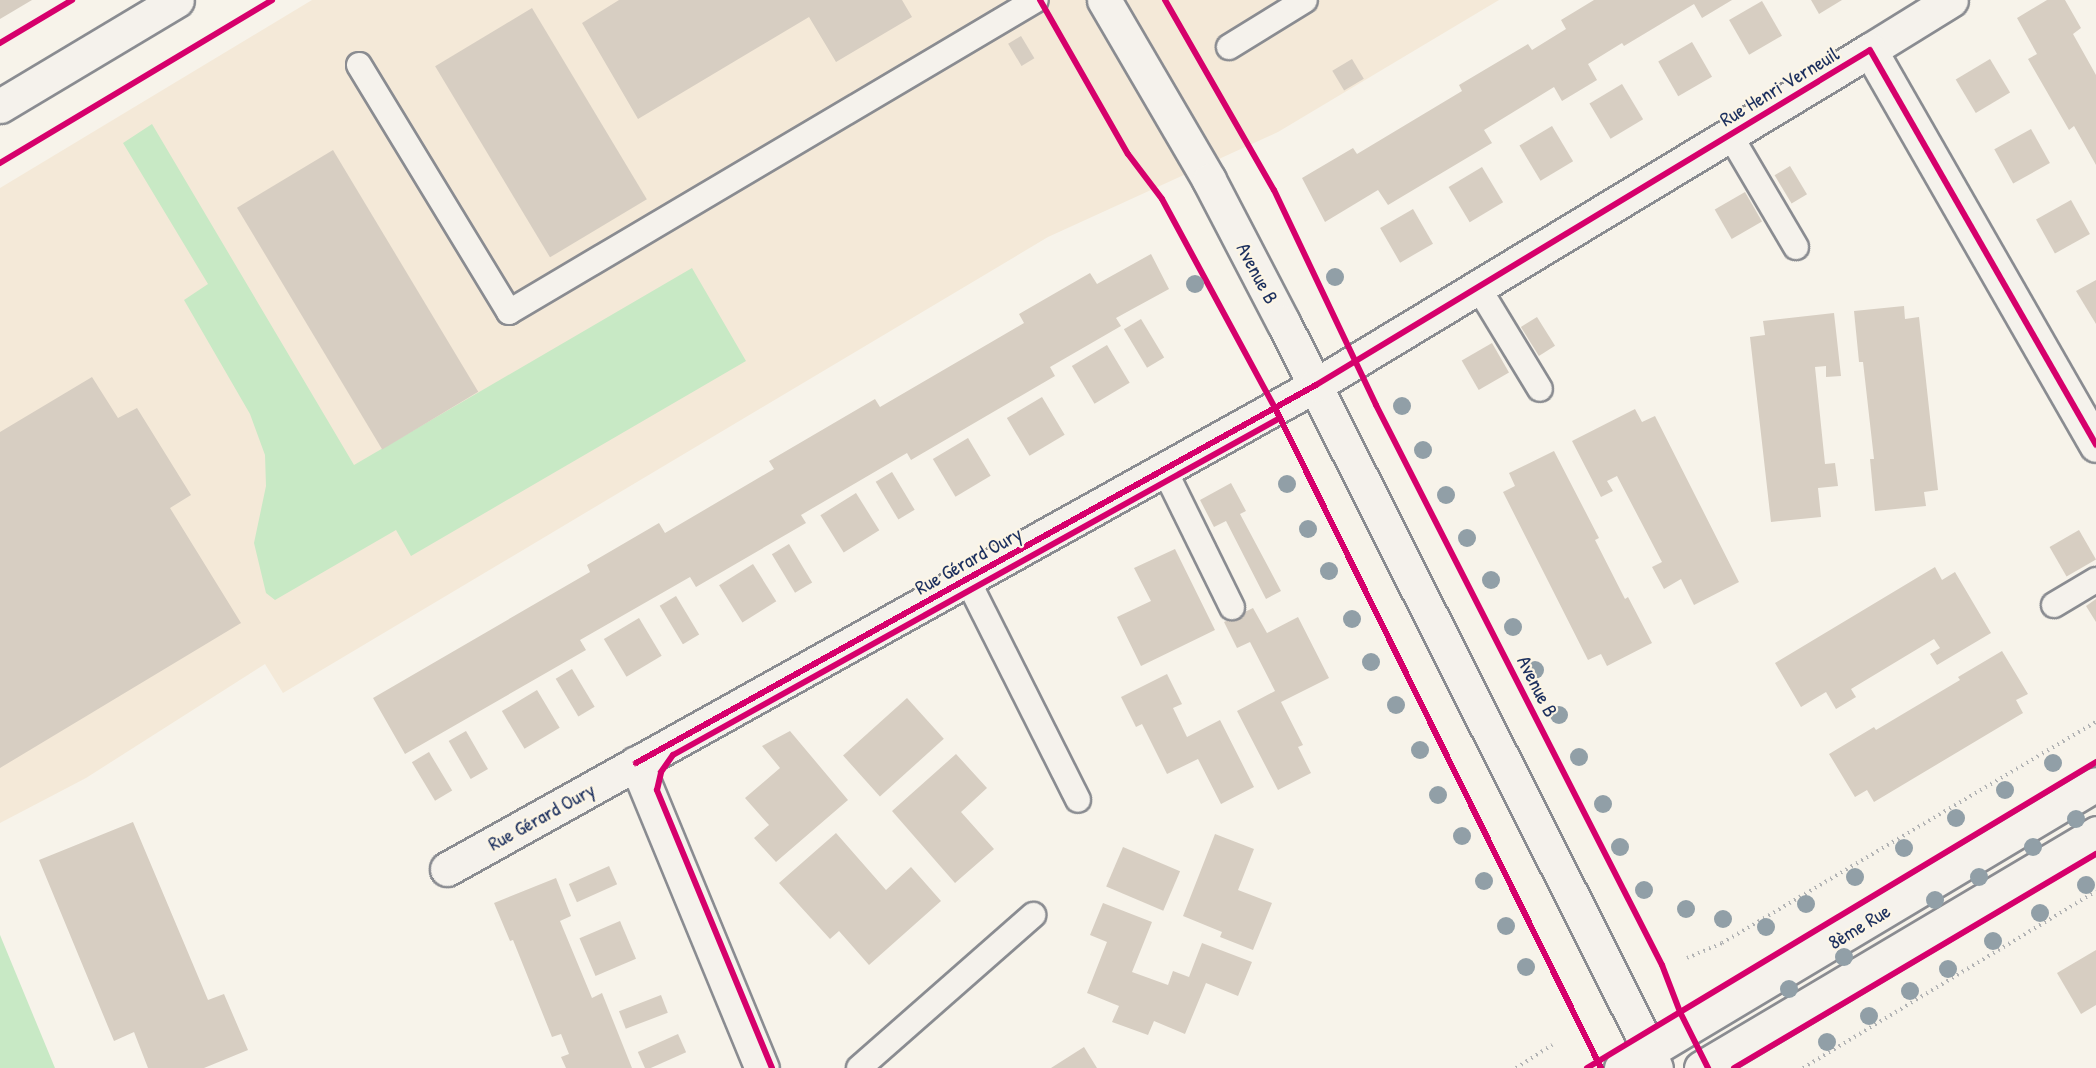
<!DOCTYPE html>
<meta charset="utf-8">
<style>
body{margin:0}
#map{position:relative;width:2096px;height:1068px;overflow:hidden;background:#f7f3ea;font-family:"Patrick Hand",sans-serif}
div>[style]{position:absolute}
[style*='--x']{left:calc(var(--x)*1px);top:calc(var(--y)*1px);width:calc(var(--w)*1px);rotate:calc(var(--a)*1deg)}
.built>*{inset:0;background:#f4e9d8}
.green>*{inset:0;background:#c8e9c5}
.building>*{inset:0;background:#d7cec2;transform-origin:0 0}
.path>*{height:4px;margin-top:-2px;transform-origin:0;background:repeating-linear-gradient(90deg,#b2b3b4 0 1.5px,transparent 0 6px)}
.roads{filter:drop-shadow(2px 0 #8a8c91) drop-shadow(-2px 0 #8a8c91) drop-shadow(0 2px #8a8c91) drop-shadow(0 -2px #8a8c91)}
.service>*{height:24px;margin:-12px;padding:0 12px;transform-origin:12px;border-radius:12px;background:#f5f2ec}
.minor>*{height:33px;margin:-16.5px;padding:0 16.5px;transform-origin:16.5px;border-radius:16.5px;background:#f5f2ec}
.tertiary>*{height:33px;margin:-16.5px;padding:0 16.5px;transform-origin:16.5px;border-radius:16.5px;background:#f5f2ec}
.cycleway>*{height:6px;margin:-3px;padding:0 3px;transform-origin:3px;border-radius:3px;background:#d6006c}
.trees>*{width:18px;height:18px;margin:-9px;border-radius:50%;background:#919fa7}
span{translate:-50% -50%;white-space:nowrap;text-align:center;line-height:1.15;-webkit-text-stroke:4.5px #fcf5e5;paint-order:stroke}
.street-label{font-size:20px;color:#1b2f5e}
</style>
<div id="map">
<div class="built">
<div style="clip-path:polygon(312px 0,1499px 0,1278px 132px,1048px 237px,283px 693px,265px 664px,86px 778px,0 823px,0 188px)"></div>
</div>
<div class="green">
<div style="clip-path:polygon(152px 124px,354px 465px,692px 268px,746px 361px,411px 556px,396px 530px,275px 600px,266px 593px,254px 543px,266px 486px,265px 455px,250px 414px,184px 300px,208px 284px,123px 143px)"></div>
<div style="clip-path:polygon(0 935px,55px 1068px,0 1068px)"></div>
</div>
<div class="building">
<div style="clip-path:polygon(0 0,32px 0,0 19px)"></div>
<div style="clip-path:polygon(619px 0,902px 0,912px 17px,836px 62px,809px 17px,638px 119px,582px 23px)"></div>
<div style="clip-path:polygon(1594px 0,1732px 0,1702px 18px,1694px 4px,1624px 46px,1622px 43px,1588px 64px,1597px 80px,1562px 101px,1554px 87px,1484px 130px,1492px 143px,1388px 205px,1378px 190px,1325px 222px,1302px 178px,1353px 148px,1357px 154px,1462px 91px,1459px 85px,1528px 44px,1532px 50px,1566px 29px,1561px 20px)"></div>
<div style="clip-path:polygon(1811px 0,1842px 0,1819px 14px)"></div>
<div style="clip-path:polygon(2047px 0,2065px 0,2081px 28px,2073px 34px,2096px 75px,2096px 165px,2074px 126px,2069px 130px,2028px 59px,2037px 54px,2017px 18px)"></div>
<div style="left:1762px;top:1px;width:40px;height:38px;rotate:60deg"></div>
<div style="left:532px;top:8px;width:223px;height:113px;rotate:59deg"></div>
<div style="left:1021px;top:36px;width:26px;height:15px;rotate:59deg"></div>
<div style="left:1692px;top:42px;width:40px;height:39px;rotate:60deg"></div>
<div style="left:1352px;top:59px;width:23px;height:23px;rotate:59deg"></div>
<div style="left:1990px;top:59px;width:39px;height:40px;rotate:59deg"></div>
<div style="left:1622px;top:84px;width:41px;height:38px;rotate:59deg"></div>
<div style="left:1552px;top:126px;width:41px;height:38px;rotate:59deg"></div>
<div style="left:2031px;top:129px;width:39px;height:42px;rotate:61deg"></div>
<div style="left:333px;top:150px;width:282px;height:112px;rotate:59deg"></div>
<div style="left:1790px;top:166px;width:33px;height:18px;rotate:59deg"></div>
<div style="left:1482px;top:167px;width:41px;height:39px;rotate:59deg"></div>
<div style="left:1745px;top:192px;width:34px;height:35px;rotate:60deg"></div>
<div style="left:2071px;top:200px;width:39px;height:40px;rotate:61deg"></div>
<div style="left:1413px;top:209px;width:40px;height:38px;rotate:60deg"></div>
<div style="clip-path:polygon(1151px 254px,1169px 289px,1116px 318px,1121px 326px,1050px 367px,1055px 376px,911px 460px,907px 453px,801px 515px,806px 523px,696px 587px,690px 577px,580px 640px,586px 650px,405px 754px,373px 698px,590px 572px,587px 565px,659px 523px,665px 533px,774px 469px,769px 461px,875px 399px,880px 407px,1024px 323px,1019px 314px,1090px 273px,1097px 284px)"></div>
<div style="clip-path:polygon(2096px 280px,2096px 324px,2076px 291px)"></div>
<div style="clip-path:polygon(1904px 306px,1905px 319px,1919px 317px,1938px 490px,1924px 492px,1926px 506px,1875px 511px,1870px 459px,1874px 459px,1863px 362px,1859px 362px,1854px 311px)"></div>
<div style="clip-path:polygon(1834px 313px,1841px 376px,1826px 377px,1826px 366px,1815px 367px,1825px 464px,1835px 463px,1838px 486px,1818px 488px,1821px 517px,1771px 522px,1750px 337px,1765px 335px,1763px 321px)"></div>
<div style="left:1537px;top:317px;width:34px;height:19px;rotate:58deg"></div>
<div style="left:1141px;top:319px;width:45px;height:20px;rotate:59deg"></div>
<div style="left:1492px;top:343px;width:34px;height:35px;rotate:60deg"></div>
<div style="left:1107px;top:345px;width:44px;height:41px;rotate:59deg"></div>
<div style="clip-path:polygon(92px 377px,118px 418px,137px 408px,191px 495px,170px 508px,241px 623px,0 768px,0 432px)"></div>
<div style="left:1042px;top:397px;width:44px;height:41px;rotate:59deg"></div>
<div style="clip-path:polygon(1635px 409px,1642px 422px,1655px 416px,1739px 582px,1694px 605px,1681px 579px,1664px 589px,1652px 567px,1662px 562px,1617px 476px,1607px 481px,1613px 491px,1601px 497px,1572px 441px)"></div>
<div style="left:968px;top:438px;width:44px;height:41px;rotate:59deg"></div>
<div style="clip-path:polygon(1554px 451px,1599px 538px,1595px 540px,1625px 599px,1628px 597px,1652px 643px,1607px 666px,1601px 654px,1588px 660px,1503px 492px,1515px 486px,1509px 473px)"></div>
<div style="left:892px;top:472px;width:44px;height:19px;rotate:59deg"></div>
<div style="clip-path:polygon(1231px 483px,1246px 511px,1240px 514px,1281px 591px,1266px 599px,1226px 521px,1214px 527px,1200px 500px)"></div>
<div style="left:856px;top:493px;width:44px;height:42px;rotate:58deg"></div>
<div style="left:2079px;top:530px;width:34px;height:34px;rotate:60deg"></div>
<div style="left:789px;top:544px;width:45px;height:20px;rotate:59deg"></div>
<div style="clip-path:polygon(1175px 549px,1215px 630px,1141px 666px,1117px 617px,1151px 601px,1134px 568px)"></div>
<div style="left:753px;top:564px;width:44px;height:40px;rotate:58deg"></div>
<div style="clip-path:polygon(1935px 567px,1942px 580px,1955px 572px,1991px 633px,1937px 665px,1930px 654px,1940px 648px,1934px 639px,1851px 689px,1856px 697px,1836px 709px,1826px 692px,1801px 707px,1775px 663px)"></div>
<div style="left:676px;top:596px;width:45px;height:19px;rotate:59deg"></div>
<div style="clip-path:polygon(2096px 599px,2096px 622px,2086px 606px)"></div>
<div style="clip-path:polygon(1253px 608px,1267px 633px,1298px 617px,1329px 678px,1281px 702px,1303px 745px,1298px 747px,1311px 773px,1278px 790px,1237px 711px,1275px 691px,1250px 642px,1237px 648px,1224px 622px)"></div>
<div style="left:639px;top:618px;width:44px;height:41px;rotate:59deg"></div>
<div style="clip-path:polygon(2002px 651px,2028px 694px,2016px 700px,2023px 713px,1874px 802px,1867px 790px,1855px 797px,1829px 754px,1874px 727px,1876px 730px,1960px 680px,1958px 677px)"></div>
<div style="left:572px;top:669px;width:44px;height:19px;rotate:59deg"></div>
<div style="clip-path:polygon(1167px 674px,1182px 704px,1173px 708px,1187px 737px,1220px 720px,1254px 787px,1221px 804px,1198px 759px,1167px 774px,1142px 724px,1136px 727px,1121px 697px)"></div>
<div style="left:537px;top:690px;width:44px;height:41px;rotate:59deg"></div>
<div style="left:907px;top:698px;width:55px;height:86px;rotate:48deg"></div>
<div style="left:466px;top:731px;width:44px;height:20px;rotate:60deg"></div>
<div style="clip-path:polygon(790px 731px,848px 800px,776px 862px,754px 838px,769px 825px,745px 798px,780px 768px,762px 746px)"></div>
<div style="left:429px;top:752px;width:45px;height:20px;rotate:59deg"></div>
<div style="clip-path:polygon(956px 754px,987px 788px,961px 812px,994px 849px,955px 883px,892px 811px)"></div>
<div style="clip-path:polygon(133px 822px,208px 1000px,224px 994px,248px 1050px,204px 1068px,148px 1068px,134px 1032px,114px 1041px,39px 860px)"></div>
<div style="clip-path:polygon(836px 833px,886px 890px,911px 867px,941px 901px,869px 965px,839px 931px,830px 939px,779px 883px)"></div>
<div style="clip-path:polygon(1215px 834px,1254px 849px,1238px 890px,1272px 903px,1253px 950px,1220px 937px,1222px 932px,1183px 916px)"></div>
<div style="left:1123px;top:847px;width:62px;height:43px;rotate:23deg"></div>
<div style="left:609px;top:866px;width:20px;height:44px;rotate:66deg"></div>
<div style="clip-path:polygon(556px 878px,571px 916px,560px 921px,592px 998px,602px 993px,632px 1068px,566px 1068px,561px 1057px,569px 1054px,561px 1034px,552px 1037px,513px 940px,510px 941px,494px 903px)"></div>
<div style="clip-path:polygon(1103px 903px,1152px 922px,1132px 972px,1168px 985px,1173px 971px,1189px 977px,1202px 943px,1252px 962px,1238px 996px,1206px 983px,1185px 1034px,1154px 1021px,1148px 1035px,1112px 1022px,1119px 1006px,1087px 993px,1107px 942px,1090px 935px)"></div>
<div style="left:620px;top:921px;width:41px;height:44px;rotate:67deg"></div>
<div style="clip-path:polygon(2096px 950px,2096px 1005px,2081px 1014px,2057px 973px)"></div>
<div style="left:661px;top:995px;width:19px;height:45px;rotate:69deg"></div>
<div style="left:678px;top:1034px;width:20px;height:44px;rotate:66deg"></div>
<div style="clip-path:polygon(1084px 1047px,1097px 1068px,1051px 1068px)"></div>
</div>
<div class="path">
<div style="--x:1687;--y:958;--w:38;--a:-23"></div>
<div style="--x:1722;--y:943;--w:434;--a:-30.6"></div>
<div style="--x:1516;--y:1068;--w:43;--a:-32.6"></div>
<div style="--x:1803;--y:1068;--w:342;--a:-31.1"></div>
</div>
<div class="roads">
<div class="service">
<div style="--x:1229;--y:47;--w:89;--a:-31.7"></div>
<div style="--x:359;--y:65;--w:289;--a:58.7"></div>
<div style="--x:509;--y:312;--w:612;--a:-30.63"></div>
<div style="--x:1730;--y:135;--w:130;--a:59.5"></div>
<div style="--x:1478;--y:287;--w:119;--a:58.7"></div>
<div style="--x:1164;--y:469;--w:154;--a:63.8"></div>
<div style="--x:967;--y:579;--w:247;--a:63.3"></div>
<div style="--x:2054;--y:605;--w:49;--a:-30.8"></div>
<div style="--x:859;--y:1068;--w:232;--a:-41.3"></div>
</div>
<div class="minor">
<div style="--x:1104;--y:0;--w:208;--a:59.7"></div>
<div style="--x:1209;--y:180;--w:160;--a:62.5"></div>
<div style="--x:1283;--y:322;--w:796;--a:63.27"></div>
<div style="--x:1641;--y:1033;--w:38;--a:67"></div>
<div style="--x:1870;--y:50;--w:95;--a:-31.7"></div>
<div style="--x:636;--y:763;--w:330;--a:67.6"></div>
<div style="--x:447;--y:869;--w:995;--a:-29.12"></div>
<div style="--x:1316;--y:385;--w:647;--a:-31.16"></div>
<div style="--x:1870;--y:50;--w:455;--a:60.2"></div>
<div style="--x:1621;--y:1068;--w:553;--a:-30.87"></div>
<div style="--x:1701;--y:1068;--w:460;--a:-30.7"></div>
</div>
<div class="tertiary">
<div style="--x:0;--y:106;--w:206;--a:-30.9"></div>
</div>
</div>
<div class="cycleway">
<div style="--x:1040;--y:0;--w:177;--a:60.3"></div>
<div style="--x:1128;--y:154;--w:56;--a:52.9"></div>
<div style="--x:1162;--y:199;--w:238;--a:61.6"></div>
<div style="--x:1275;--y:408;--w:736;--a:63.71"></div>
<div style="--x:1165;--y:0;--w:219;--a:60.2"></div>
<div style="--x:1274;--y:190;--w:238;--a:64.6"></div>
<div style="--x:1376;--y:405;--w:629;--a:62.95"></div>
<div style="--x:1662;--y:965;--w:50;--a:69"></div>
<div style="--x:1680;--y:1012;--w:63;--a:63.4"></div>
<div style="--x:0;--y:43;--w:84;--a:-30.8"></div>
<div style="--x:0;--y:163;--w:317;--a:-30.9"></div>
<div style="--x:636;--y:763;--w:778;--a:-29.07"></div>
<div style="--x:1316;--y:385;--w:647;--a:-31.16"></div>
<div style="--x:1870;--y:50;--w:455;--a:60.2"></div>
<div style="--x:772;--y:1068;--w:301;--a:-112.5"></div>
<div style="--x:657;--y:790;--w:18;--a:-77"></div>
<div style="--x:661;--y:772;--w:21;--a:-55"></div>
<div style="--x:673;--y:755;--w:694;--a:-29.04"></div>
<div style="--x:1587;--y:1068;--w:594;--a:-31.01"></div>
<div style="--x:1734;--y:1068;--w:421;--a:-30.6"></div>
</div>
<div class="trees">
<div style="left:1335px;top:277px"></div>
<div style="left:1195px;top:284px"></div>
<div style="left:1402px;top:406px"></div>
<div style="left:1423px;top:450px"></div>
<div style="left:1287px;top:484px"></div>
<div style="left:1446px;top:495px"></div>
<div style="left:1308px;top:529px"></div>
<div style="left:1467px;top:538px"></div>
<div style="left:1329px;top:571px"></div>
<div style="left:1491px;top:580px"></div>
<div style="left:1352px;top:619px"></div>
<div style="left:1513px;top:627px"></div>
<div style="left:1371px;top:662px"></div>
<div style="left:1535px;top:670px"></div>
<div style="left:1396px;top:705px"></div>
<div style="left:1559px;top:715px"></div>
<div style="left:1420px;top:750px"></div>
<div style="left:1579px;top:757px"></div>
<div style="left:2053px;top:763px"></div>
<div style="left:2005px;top:790px"></div>
<div style="left:1438px;top:795px"></div>
<div style="left:1603px;top:804px"></div>
<div style="left:1956px;top:818px"></div>
<div style="left:2076px;top:819px"></div>
<div style="left:1462px;top:836px"></div>
<div style="left:1620px;top:847px"></div>
<div style="left:2033px;top:847px"></div>
<div style="left:1904px;top:848px"></div>
<div style="left:1855px;top:877px"></div>
<div style="left:1979px;top:877px"></div>
<div style="left:1484px;top:881px"></div>
<div style="left:2086px;top:885px"></div>
<div style="left:1644px;top:890px"></div>
<div style="left:1935px;top:900px"></div>
<div style="left:1806px;top:904px"></div>
<div style="left:1686px;top:909px"></div>
<div style="left:2040px;top:913px"></div>
<div style="left:1723px;top:919px"></div>
<div style="left:1506px;top:926px"></div>
<div style="left:1766px;top:927px"></div>
<div style="left:1993px;top:941px"></div>
<div style="left:1844px;top:957px"></div>
<div style="left:1526px;top:967px"></div>
<div style="left:1948px;top:969px"></div>
<div style="left:1789px;top:989px"></div>
<div style="left:1910px;top:991px"></div>
<div style="left:1869px;top:1016px"></div>
<div style="left:1827px;top:1042px"></div>
</div>
<div class="street-label">
<span style="left:1779px;top:86px;rotate:-31deg">Rue Henri Verneuil</span>
<span style="left:1258px;top:273px;rotate:62deg">Avenue B</span>
<span style="left:968px;top:560px;rotate:-29deg">Rue Gérard Oury</span>
<span style="left:1538px;top:686px;rotate:63deg">Avenue B</span>
<span style="left:541px;top:816px;rotate:-29deg">Rue Gérard Oury</span>
<span style="left:1859px;top:926px;rotate:-31deg">8ème Rue</span>
</div>
</div>
